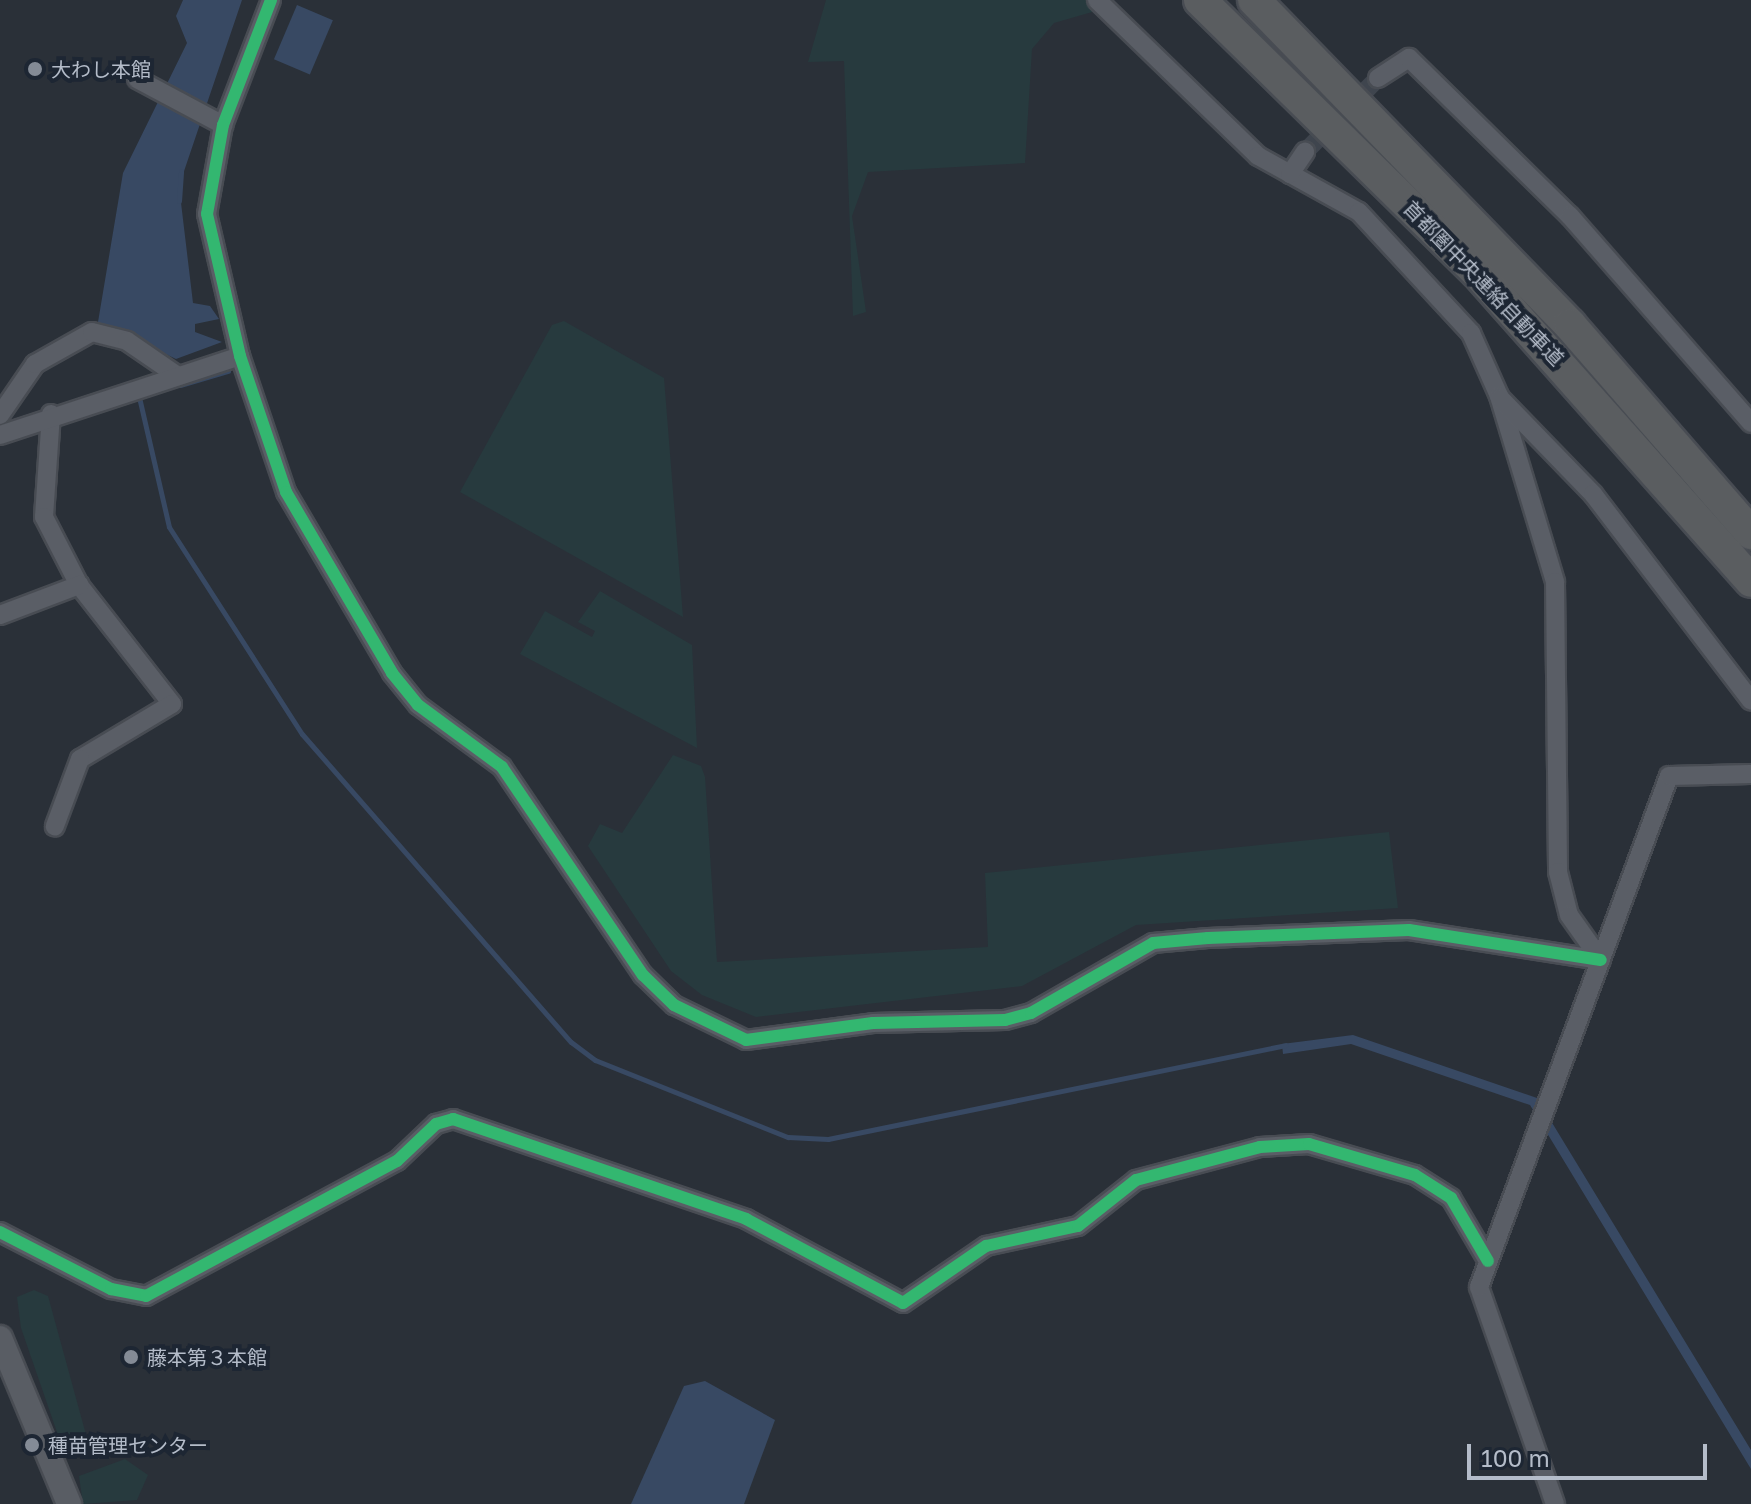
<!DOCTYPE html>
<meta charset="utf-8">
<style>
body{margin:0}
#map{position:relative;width:1751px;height:1504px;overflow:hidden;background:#2a3038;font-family:"Golos Text","Noto Sans JP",sans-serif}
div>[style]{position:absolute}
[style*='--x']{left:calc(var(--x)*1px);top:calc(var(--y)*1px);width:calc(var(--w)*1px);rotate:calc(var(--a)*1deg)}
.green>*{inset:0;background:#273a3e}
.water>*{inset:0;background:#384963;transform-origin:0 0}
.stream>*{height:5px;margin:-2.5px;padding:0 2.5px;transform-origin:2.5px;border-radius:2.5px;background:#384963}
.street-tunnel>*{height:18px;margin-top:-9px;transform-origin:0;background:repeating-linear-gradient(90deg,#3f454e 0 18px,transparent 0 27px)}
.roads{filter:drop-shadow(2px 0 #484c53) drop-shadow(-2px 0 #484c53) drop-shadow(0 2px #484c53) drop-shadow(0 -2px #484c53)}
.street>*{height:18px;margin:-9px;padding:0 9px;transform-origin:9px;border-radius:9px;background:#5a5e66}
.secondary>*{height:24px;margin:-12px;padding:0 12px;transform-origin:12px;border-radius:12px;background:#595d64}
.highway>*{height:32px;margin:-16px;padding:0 16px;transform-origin:16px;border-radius:16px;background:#5a5d60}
.cycleway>*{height:12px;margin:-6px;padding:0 6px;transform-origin:6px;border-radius:6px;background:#33b770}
.dots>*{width:22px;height:22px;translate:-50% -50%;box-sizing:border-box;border:4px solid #1d2633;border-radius:50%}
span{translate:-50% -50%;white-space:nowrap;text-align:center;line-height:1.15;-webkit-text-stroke:8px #1d2633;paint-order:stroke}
.poi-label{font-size:20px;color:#b4bcc9}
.left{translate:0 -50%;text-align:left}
.street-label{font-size:20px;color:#b4bcc9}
.scale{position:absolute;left:1467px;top:1444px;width:240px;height:36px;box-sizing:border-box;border:4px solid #b4bcc9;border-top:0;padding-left:10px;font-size:24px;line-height:28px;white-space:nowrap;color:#b4bcc9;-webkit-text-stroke:6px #1d2633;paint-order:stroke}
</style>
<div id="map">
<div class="green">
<div style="clip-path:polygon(826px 0,1089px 0,1099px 10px,1054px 23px,1032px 49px,1025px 163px,868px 172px,852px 216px,866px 312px,853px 316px,844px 61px,808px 62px)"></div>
<div style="clip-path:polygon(564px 321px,664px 378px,683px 617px,460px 492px,552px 325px)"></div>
<div style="clip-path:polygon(600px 591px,692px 645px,697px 748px,520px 654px,545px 611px,592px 637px,595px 631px,578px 622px)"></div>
<div style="clip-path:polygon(673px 755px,701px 766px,705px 777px,717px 962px,988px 947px,985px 873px,1389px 832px,1398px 908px,1136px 925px,1022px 986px,756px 1017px,702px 995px,671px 971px,588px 846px,600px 824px,622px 833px)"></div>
<div style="clip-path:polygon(34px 1290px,48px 1296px,88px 1442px,80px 1449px,66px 1447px,58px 1435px,21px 1328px,17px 1297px)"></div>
<div style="clip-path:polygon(125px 1459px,148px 1475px,137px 1500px,83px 1504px,79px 1476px)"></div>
</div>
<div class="water">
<div style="clip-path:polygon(183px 0,242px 0,179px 186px,193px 303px,210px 306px,219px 319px,195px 324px,195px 332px,222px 342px,176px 359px,98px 322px,123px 173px,187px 43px,176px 16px)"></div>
<div style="left:297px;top:5px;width:39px;height:59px;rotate:23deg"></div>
<div style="clip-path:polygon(1353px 1035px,1537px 1098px,1751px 1450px,1751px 1469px,1530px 1105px,1351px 1044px,1283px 1054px,1282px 1044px)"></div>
<div style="clip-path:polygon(705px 1381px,775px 1420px,744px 1504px,631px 1504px,684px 1386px)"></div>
</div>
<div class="stream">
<div style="--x:179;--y:201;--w:30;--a:-86"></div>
<div style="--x:180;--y:385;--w:50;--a:-16.3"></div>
<div style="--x:139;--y:397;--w:133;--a:77"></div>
<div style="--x:169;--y:527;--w:246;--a:57.3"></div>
<div style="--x:302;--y:734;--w:409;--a:48.9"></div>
<div style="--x:571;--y:1042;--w:30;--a:37"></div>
<div style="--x:595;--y:1060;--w:208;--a:21.8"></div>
<div style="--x:788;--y:1137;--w:40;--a:2.9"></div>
<div style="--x:828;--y:1139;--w:467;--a:-11.6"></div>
</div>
<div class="street-tunnel">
<div style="--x:1305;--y:152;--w:104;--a:-45.4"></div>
</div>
<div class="roads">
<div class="street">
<div style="--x:271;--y:0;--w:134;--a:111"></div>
<div style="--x:223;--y:125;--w:90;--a:100.2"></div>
<div style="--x:207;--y:214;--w:146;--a:76.9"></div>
<div style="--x:240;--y:356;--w:144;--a:71.3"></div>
<div style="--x:286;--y:492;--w:210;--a:59.6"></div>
<div style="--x:392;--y:673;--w:41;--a:50.9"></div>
<div style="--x:418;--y:705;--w:104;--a:36.4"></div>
<div style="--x:502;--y:767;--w:251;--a:55.9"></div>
<div style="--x:643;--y:975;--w:43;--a:44.1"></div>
<div style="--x:674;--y:1005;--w:80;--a:25.9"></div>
<div style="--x:746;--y:1040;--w:128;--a:-7.6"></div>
<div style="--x:873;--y:1023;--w:132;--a:-1.3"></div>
<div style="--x:1005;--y:1020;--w:27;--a:-15"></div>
<div style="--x:1031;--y:1013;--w:141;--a:-29.8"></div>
<div style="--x:1153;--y:943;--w:55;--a:-5.2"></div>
<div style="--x:1208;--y:938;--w:201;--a:-2.3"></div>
<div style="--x:1409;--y:930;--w:194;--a:8.9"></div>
<div style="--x:1097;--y:0;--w:224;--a:44.1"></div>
<div style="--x:1258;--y:156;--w:115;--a:29"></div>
<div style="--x:1359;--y:212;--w:165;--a:47.2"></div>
<div style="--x:1471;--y:333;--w:69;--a:66"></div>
<div style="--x:1499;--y:396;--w:194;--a:73.2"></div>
<div style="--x:1555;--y:582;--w:290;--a:89.4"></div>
<div style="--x:1558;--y:872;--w:44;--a:75.7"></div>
<div style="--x:1569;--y:915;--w:55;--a:54.6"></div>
<div style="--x:1378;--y:78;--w:37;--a:-33"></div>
<div style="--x:1409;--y:58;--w:226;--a:44.5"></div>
<div style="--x:1570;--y:216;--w:275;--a:48.8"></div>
<div style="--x:137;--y:79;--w:98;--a:28.1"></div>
<div style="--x:1290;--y:174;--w:27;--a:-56"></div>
<div style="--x:1500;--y:398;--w:134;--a:45.9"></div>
<div style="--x:1593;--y:494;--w:260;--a:52.6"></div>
<div style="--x:51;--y:414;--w:103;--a:93.9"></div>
<div style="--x:44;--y:517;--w:76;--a:62.8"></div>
<div style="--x:79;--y:585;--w:151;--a:52"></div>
<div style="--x:172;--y:704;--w:107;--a:149.1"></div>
<div style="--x:80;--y:759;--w:72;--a:110.5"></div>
<div style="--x:0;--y:415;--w:62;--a:-55.5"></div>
<div style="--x:35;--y:364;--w:65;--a:-29.3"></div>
<div style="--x:92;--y:332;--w:36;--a:14"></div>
<div style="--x:127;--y:341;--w:58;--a:34.5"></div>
<div style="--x:0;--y:435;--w:253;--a:-18.2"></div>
<div style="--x:0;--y:615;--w:85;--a:-20.8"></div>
<div style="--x:0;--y:1232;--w:125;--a:27.2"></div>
<div style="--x:111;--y:1289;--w:36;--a:11"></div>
<div style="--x:146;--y:1296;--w:285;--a:-28.3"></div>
<div style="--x:397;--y:1161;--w:54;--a:-43.5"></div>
<div style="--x:436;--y:1124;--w:18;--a:-16"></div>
<div style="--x:453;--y:1119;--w:310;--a:18.8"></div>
<div style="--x:746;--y:1219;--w:178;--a:28.1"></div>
<div style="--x:903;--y:1303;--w:101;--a:-34.5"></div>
<div style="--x:986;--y:1246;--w:94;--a:-12.3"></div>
<div style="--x:1078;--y:1226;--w:74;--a:-38.4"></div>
<div style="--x:1136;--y:1180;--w:128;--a:-14.9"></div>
<div style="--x:1260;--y:1147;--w:49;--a:-3.5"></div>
<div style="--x:1309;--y:1144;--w:110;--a:16.3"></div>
<div style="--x:1415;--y:1175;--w:43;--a:32.6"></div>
<div style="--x:1451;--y:1198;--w:73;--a:59.6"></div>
<div style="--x:1555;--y:1504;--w:230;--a:-109.3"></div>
<div style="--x:1479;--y:1287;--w:545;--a:-69.6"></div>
<div style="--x:1669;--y:776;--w:82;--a:-1.4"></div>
</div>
<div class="secondary">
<div style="--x:0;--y:1338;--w:180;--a:67.4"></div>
</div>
<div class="highway">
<div style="--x:1200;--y:0;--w:388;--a:44.5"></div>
<div style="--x:1477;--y:272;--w:413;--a:48.4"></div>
<div style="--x:1254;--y:0;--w:453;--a:45.8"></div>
<div style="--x:1570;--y:325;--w:276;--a:49"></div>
</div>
</div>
<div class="cycleway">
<div style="--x:271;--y:0;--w:134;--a:111"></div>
<div style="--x:223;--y:125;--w:90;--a:100.2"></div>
<div style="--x:207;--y:214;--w:146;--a:76.9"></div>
<div style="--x:240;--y:356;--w:144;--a:71.3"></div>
<div style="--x:286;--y:492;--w:210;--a:59.6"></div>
<div style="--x:392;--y:673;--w:41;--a:50.9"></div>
<div style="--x:418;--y:705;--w:104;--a:36.4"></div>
<div style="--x:502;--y:767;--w:251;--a:55.9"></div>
<div style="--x:643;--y:975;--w:43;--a:44.1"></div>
<div style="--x:674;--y:1005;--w:80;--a:25.9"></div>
<div style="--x:746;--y:1040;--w:128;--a:-7.6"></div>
<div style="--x:873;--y:1023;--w:132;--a:-1.3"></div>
<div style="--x:1005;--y:1020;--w:27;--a:-15"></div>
<div style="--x:1031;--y:1013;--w:141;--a:-29.8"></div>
<div style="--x:1153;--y:943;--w:55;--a:-5.2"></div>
<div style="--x:1208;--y:938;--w:201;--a:-2.3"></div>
<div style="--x:1409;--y:930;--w:194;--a:8.9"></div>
<div style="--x:0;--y:1232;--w:125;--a:27.2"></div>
<div style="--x:111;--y:1289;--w:36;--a:11"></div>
<div style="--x:146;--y:1296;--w:285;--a:-28.3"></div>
<div style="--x:397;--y:1161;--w:54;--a:-43.5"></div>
<div style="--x:436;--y:1124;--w:18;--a:-16"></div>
<div style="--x:453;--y:1119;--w:310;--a:18.8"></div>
<div style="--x:746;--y:1219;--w:178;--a:28.1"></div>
<div style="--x:903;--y:1303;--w:101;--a:-34.5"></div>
<div style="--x:986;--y:1246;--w:94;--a:-12.3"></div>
<div style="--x:1078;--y:1226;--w:74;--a:-38.4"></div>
<div style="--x:1136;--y:1180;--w:128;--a:-14.9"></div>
<div style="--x:1260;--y:1147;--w:49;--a:-3.5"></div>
<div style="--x:1309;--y:1144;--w:110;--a:16.3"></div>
<div style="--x:1415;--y:1175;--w:43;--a:32.6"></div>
<div style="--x:1451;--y:1198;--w:73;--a:59.6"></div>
</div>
<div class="dots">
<div style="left:35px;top:69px;background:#848b96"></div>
<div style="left:131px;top:1357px;background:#848b96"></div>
<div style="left:32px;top:1445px;background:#848b96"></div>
</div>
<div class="poi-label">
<span class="left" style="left:51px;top:69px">大わし本館</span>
<span class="left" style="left:147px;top:1357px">藤本第３本館</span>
<span class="left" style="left:48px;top:1445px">種苗管理センター</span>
</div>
<div class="street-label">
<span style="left:1484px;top:283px;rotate:46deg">首都圏中央連絡自動車道</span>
</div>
<div class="scale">100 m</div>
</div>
